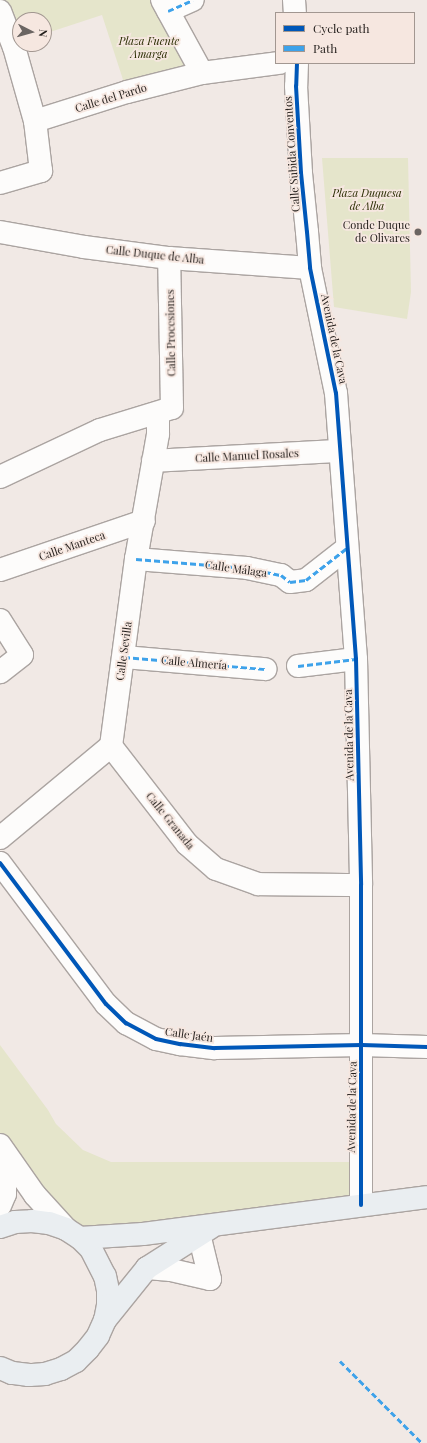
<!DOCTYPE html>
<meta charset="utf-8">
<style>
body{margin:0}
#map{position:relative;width:427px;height:1443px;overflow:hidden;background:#f1e9e5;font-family:"Playfair Display",serif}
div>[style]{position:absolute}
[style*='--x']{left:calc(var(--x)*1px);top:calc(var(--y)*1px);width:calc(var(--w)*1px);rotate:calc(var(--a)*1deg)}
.green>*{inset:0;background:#e5e5cb}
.roads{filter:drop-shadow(1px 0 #aba4a1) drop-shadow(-1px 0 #aba4a1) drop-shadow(0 1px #aba4a1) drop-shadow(0 -1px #aba4a1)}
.minor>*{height:22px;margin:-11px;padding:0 11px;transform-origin:11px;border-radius:11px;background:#fdfcfb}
.major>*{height:22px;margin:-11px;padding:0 11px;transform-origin:11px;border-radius:11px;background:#eaeef1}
.quiet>*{height:3px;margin-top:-1.5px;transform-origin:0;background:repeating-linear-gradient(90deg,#3ea2ea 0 6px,transparent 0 9px)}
.cycleway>*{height:4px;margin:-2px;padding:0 2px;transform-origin:2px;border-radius:2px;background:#0057b8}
.dots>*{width:11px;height:11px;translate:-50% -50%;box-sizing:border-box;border:2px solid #f6e7e0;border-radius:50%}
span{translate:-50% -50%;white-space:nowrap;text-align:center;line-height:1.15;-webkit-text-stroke:3.5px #f6e7e0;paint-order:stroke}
.park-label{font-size:11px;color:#2b2e03;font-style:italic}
.street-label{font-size:11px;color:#231e1b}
.poi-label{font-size:11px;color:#231e1b}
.right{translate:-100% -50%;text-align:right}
.legend{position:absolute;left:275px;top:12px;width:140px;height:52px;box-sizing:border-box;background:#f6e7e0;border:1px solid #a29791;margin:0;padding:5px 7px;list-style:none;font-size:12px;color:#231e1b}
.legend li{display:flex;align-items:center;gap:8px;height:20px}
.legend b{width:20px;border:1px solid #a29791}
.north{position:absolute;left:12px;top:12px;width:40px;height:40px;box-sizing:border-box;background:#f6e7e0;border:1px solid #a29791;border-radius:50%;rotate:96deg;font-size:11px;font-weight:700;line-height:16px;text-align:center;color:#231e1b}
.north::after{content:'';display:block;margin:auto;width:14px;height:18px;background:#6b6562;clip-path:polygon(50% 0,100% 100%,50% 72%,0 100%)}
</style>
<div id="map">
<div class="green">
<div style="clip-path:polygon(0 0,162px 0,202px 73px,127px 92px,102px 15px,44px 34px,44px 20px,20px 20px,20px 44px,0 11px)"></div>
<div style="clip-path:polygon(322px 158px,408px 158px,411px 292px,407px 319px,334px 307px)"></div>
<div style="clip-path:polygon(0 1045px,48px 1110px,56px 1124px,83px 1150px,111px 1162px,360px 1162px,361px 1205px,80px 1238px,0 1145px)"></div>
</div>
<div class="roads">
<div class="minor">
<div style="--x:162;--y:0;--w:83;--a:61.3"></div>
<div style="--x:294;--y:0;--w:13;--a:86"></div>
<div style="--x:0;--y:11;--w:39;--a:69"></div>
<div style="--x:14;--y:47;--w:77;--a:74.2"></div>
<div style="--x:168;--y:11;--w:27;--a:-24"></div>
<div style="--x:297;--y:63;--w:23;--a:92"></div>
<div style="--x:296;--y:86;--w:87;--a:86.7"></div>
<div style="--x:301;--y:173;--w:59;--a:84.2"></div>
<div style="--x:307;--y:232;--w:36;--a:85"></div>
<div style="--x:310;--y:268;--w:128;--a:78.3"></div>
<div style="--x:336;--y:393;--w:267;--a:85.7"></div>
<div style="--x:356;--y:659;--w:226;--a:88.7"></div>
<div style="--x:361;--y:885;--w:320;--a:90"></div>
<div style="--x:0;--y:183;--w:43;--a:-16.3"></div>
<div style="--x:41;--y:171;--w:50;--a:-96.8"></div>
<div style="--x:35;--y:121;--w:96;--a:-17.5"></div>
<div style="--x:127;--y:92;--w:77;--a:-14.2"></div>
<div style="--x:202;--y:73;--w:78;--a:-7.4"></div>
<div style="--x:0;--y:232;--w:85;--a:10.1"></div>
<div style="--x:84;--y:247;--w:86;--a:7.4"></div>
<div style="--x:169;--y:258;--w:141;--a:4.1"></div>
<div style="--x:153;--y:461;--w:187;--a:-3.1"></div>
<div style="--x:0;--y:477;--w:110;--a:-25.2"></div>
<div style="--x:100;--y:430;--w:75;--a:-17"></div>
<div style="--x:172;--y:408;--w:150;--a:-91.1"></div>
<div style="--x:136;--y:559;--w:111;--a:4.6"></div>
<div style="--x:247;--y:568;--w:35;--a:12"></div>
<div style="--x:281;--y:575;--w:11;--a:38"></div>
<div style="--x:290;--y:582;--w:16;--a:-7"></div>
<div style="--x:306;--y:580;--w:52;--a:-38"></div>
<div style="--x:0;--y:570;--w:152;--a:-18.8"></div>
<div style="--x:0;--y:620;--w:41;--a:57.8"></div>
<div style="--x:22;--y:655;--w:28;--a:142"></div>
<div style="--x:124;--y:657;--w:142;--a:4.9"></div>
<div style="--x:298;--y:666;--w:58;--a:-6.9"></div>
<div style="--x:111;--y:746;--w:124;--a:52.2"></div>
<div style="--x:187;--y:844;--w:38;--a:41"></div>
<div style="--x:216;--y:869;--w:45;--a:19.7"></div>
<div style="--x:258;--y:884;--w:103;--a:0.6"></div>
<div style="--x:0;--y:838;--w:144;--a:-39.7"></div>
<div style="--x:111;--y:746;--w:189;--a:-82.4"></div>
<div style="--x:136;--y:559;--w:127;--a:-80"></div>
<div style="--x:158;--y:434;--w:21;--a:-90"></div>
<div style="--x:0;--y:863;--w:176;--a:53.1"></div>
<div style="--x:106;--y:1004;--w:28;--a:44"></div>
<div style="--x:126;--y:1023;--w:34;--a:28"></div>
<div style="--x:156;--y:1039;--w:25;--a:12"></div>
<div style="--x:180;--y:1044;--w:35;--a:7"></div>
<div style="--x:215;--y:1048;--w:147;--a:-1.2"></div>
<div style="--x:362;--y:1045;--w:65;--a:1.8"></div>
<div style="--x:0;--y:1145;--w:61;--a:55"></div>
<div style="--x:35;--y:1195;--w:46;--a:47.6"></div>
<div style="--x:0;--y:1154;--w:24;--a:78"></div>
<div style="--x:5;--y:1177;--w:17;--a:90"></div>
<div style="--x:5;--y:1194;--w:13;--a:113"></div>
<div style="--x:147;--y:1268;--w:24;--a:5"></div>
<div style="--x:171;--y:1270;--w:40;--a:13"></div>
<div style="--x:210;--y:1279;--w:46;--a:-103.7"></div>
</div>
<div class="major">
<div style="--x:0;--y:1227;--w:16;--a:-18"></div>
<div style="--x:15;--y:1222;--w:17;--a:-3"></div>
<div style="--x:32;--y:1221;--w:17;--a:7"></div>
<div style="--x:49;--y:1223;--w:18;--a:19"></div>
<div style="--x:66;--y:1229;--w:17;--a:33"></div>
<div style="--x:80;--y:1238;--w:16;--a:45"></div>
<div style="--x:91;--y:1249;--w:30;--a:63"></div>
<div style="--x:105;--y:1276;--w:14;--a:78"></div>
<div style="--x:108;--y:1290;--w:15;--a:90"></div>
<div style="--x:108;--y:1305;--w:15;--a:101"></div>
<div style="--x:105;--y:1320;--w:17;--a:114"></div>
<div style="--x:98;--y:1336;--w:16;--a:128"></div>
<div style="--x:88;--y:1349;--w:17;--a:135"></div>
<div style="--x:76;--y:1361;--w:17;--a:152"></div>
<div style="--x:61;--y:1369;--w:17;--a:163"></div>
<div style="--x:45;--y:1374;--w:16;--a:176"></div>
<div style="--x:29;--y:1375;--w:17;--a:-173"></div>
<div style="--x:12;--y:1373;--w:13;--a:-157"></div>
<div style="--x:80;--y:1238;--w:63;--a:-3.6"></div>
<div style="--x:143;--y:1234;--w:286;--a:-7.4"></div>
<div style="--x:105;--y:1320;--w:67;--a:-51.1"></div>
<div style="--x:147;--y:1268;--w:75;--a:-32.4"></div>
</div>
</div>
<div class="quiet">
<div style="--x:168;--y:11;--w:27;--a:-24"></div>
<div style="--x:136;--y:559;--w:111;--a:4.6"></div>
<div style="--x:247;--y:568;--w:35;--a:12"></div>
<div style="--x:281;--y:575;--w:11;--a:38"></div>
<div style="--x:290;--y:582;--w:16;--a:-7"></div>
<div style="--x:306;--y:580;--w:52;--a:-38"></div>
<div style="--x:124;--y:657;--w:142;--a:4.9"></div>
<div style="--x:298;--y:666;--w:58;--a:-6.9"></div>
<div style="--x:340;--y:1361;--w:116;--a:45"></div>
</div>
<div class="cycleway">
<div style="--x:297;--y:63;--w:23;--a:92"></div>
<div style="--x:296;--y:86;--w:87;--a:86.7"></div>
<div style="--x:301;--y:173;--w:59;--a:84.2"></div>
<div style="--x:307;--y:232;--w:36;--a:85"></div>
<div style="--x:310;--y:268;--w:128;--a:78.3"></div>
<div style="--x:336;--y:393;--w:267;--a:85.7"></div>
<div style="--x:356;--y:659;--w:226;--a:88.7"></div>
<div style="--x:361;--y:885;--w:320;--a:90"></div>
<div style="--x:0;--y:863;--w:176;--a:53.1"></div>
<div style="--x:106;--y:1004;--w:28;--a:44"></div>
<div style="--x:126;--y:1023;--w:34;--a:28"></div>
<div style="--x:156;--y:1039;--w:25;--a:12"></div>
<div style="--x:180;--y:1044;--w:35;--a:7"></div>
<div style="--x:215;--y:1048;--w:147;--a:-1.2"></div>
<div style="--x:362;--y:1045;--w:65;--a:1.8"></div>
</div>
<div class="dots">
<div style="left:418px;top:232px;background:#6b6562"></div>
</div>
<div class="park-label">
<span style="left:149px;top:48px">Plaza Fuente<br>Amarga</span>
<span style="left:367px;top:200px">Plaza Duquesa<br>de Alba</span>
</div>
<div class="street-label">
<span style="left:111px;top:98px;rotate:-17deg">Calle del Pardo</span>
<span style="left:292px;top:154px;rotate:-94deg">Calle Subida Conventos</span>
<span style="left:155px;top:255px;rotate:6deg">Calle Duque de Alba</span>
<span style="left:171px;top:333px;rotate:-91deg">Calle Procesiones</span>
<span style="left:334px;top:339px;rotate:78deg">Avenida de la Cava</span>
<span style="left:247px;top:456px;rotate:-3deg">Calle Manuel Rosales</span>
<span style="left:72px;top:546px;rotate:-19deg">Calle Manteca</span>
<span style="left:236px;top:569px;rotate:8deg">Calle Málaga</span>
<span style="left:124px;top:651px;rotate:-82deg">Calle Sevilla</span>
<span style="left:194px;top:663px;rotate:5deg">Calle Almería</span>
<span style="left:349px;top:735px;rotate:-91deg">Avenida de la Cava</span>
<span style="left:170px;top:821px;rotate:51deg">Calle Granada</span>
<span style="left:189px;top:1035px;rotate:8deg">Calle Jaén</span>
<span style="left:352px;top:1107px;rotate:-89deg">Avenida de la Cava</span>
</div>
<div class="poi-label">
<span class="right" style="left:410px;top:232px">Conde Duque<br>de Olivares</span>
</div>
<ul class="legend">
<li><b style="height:5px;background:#0057b8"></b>Cycle path</li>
<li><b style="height:5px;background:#3ea2ea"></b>Path</li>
</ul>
<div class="north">N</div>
</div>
